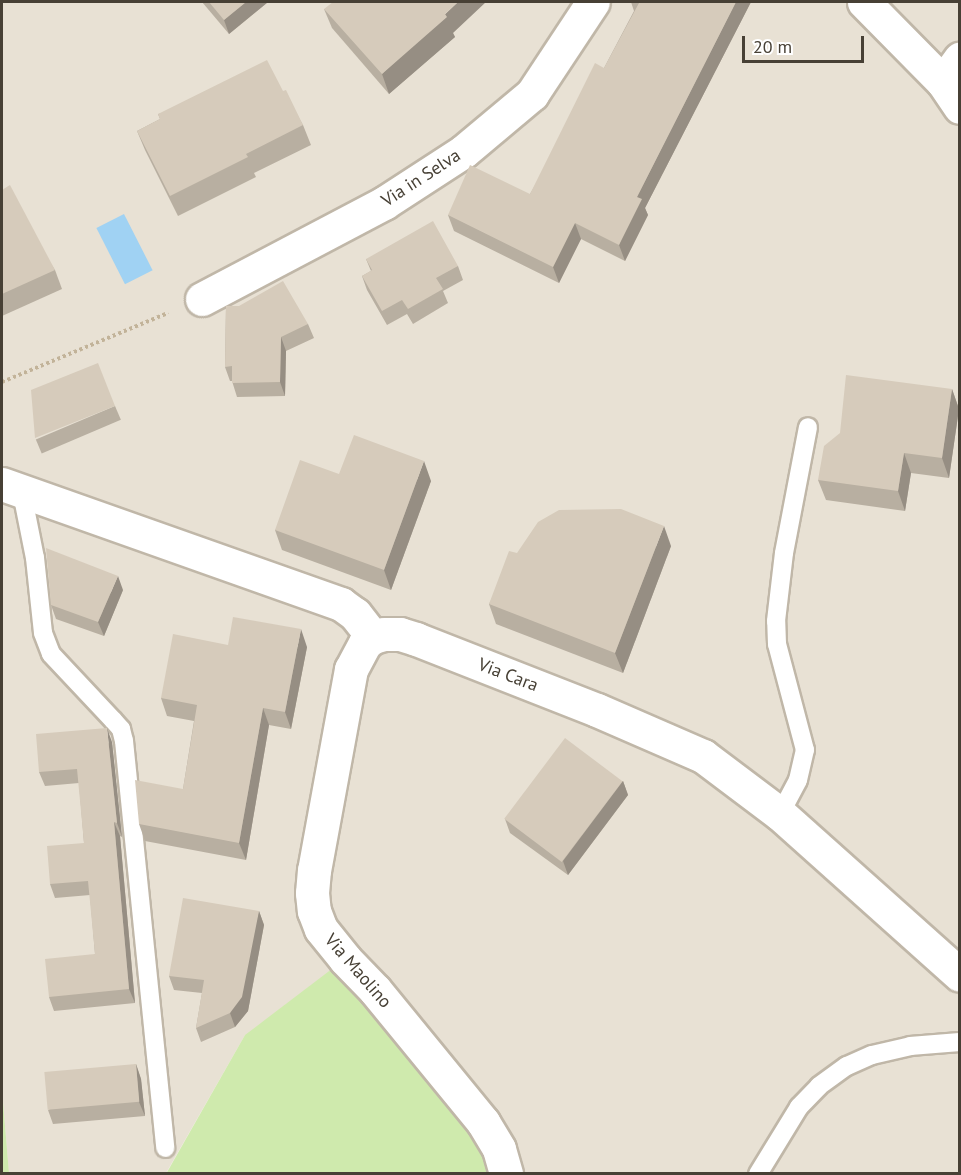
<!DOCTYPE html>
<style>
body{margin:0}
#map{position:relative;width:961px;height:1175px;overflow:hidden;background:#f4efe6;font-family:"PT Sans",sans-serif}
div>[style]{position:absolute}
[style*='--x']{left:calc(var(--x)*1px);top:calc(var(--y)*1px);width:calc(var(--w)*1px);rotate:calc(var(--a)*1deg)}
.residential>*{inset:0;background:#e8e1d4}
.green>*{inset:0;background:#cfeaad}
.water>*{inset:0;background:#a0d2f3;transform-origin:0 0}
.path>*{height:4px;margin-top:-2px;transform-origin:0;background:repeating-linear-gradient(90deg,#c2b399 0 3px,transparent 0 6px)}
.roads{filter:drop-shadow(2px 0 #c0b7a8) drop-shadow(-2px 0 #c0b7a8) drop-shadow(0 2px #c0b7a8) drop-shadow(0 -2px #c0b7a8)}
.service>*{height:18px;margin:-9px;padding:0 9px;transform-origin:9px;border-radius:9px;background:#fff}
.minor>*{height:33px;margin:-16.5px;padding:0 16.5px;transform-origin:16.5px;border-radius:16.5px;background:#fff}
.wall>*{inset:0;background:#b8afa1;transform-origin:0 0}
.shaded-wall>*{inset:0;background:#968e83}
.building>*{inset:0;background:#d6cbbb;transform-origin:0 0}
span{translate:-50% -50%;white-space:nowrap;text-align:center;line-height:1.15;-webkit-text-stroke:6px #fff;paint-order:stroke}
.street-label{font-size:18px;color:#474035}
.frame{position:absolute;inset:0;border:3px solid #474035;pointer-events:none}
.scale{position:absolute;left:742px;top:36px;width:122px;height:27px;box-sizing:border-box;border:3px solid #474035;border-top:0;padding-left:8px;font-size:18px;line-height:21px;white-space:nowrap;color:#474035;-webkit-text-stroke:4px #fff;paint-order:stroke}
</style>
<div id="map">
<div class="residential">
<div style="clip-path:polygon(2px 2px,959px 2px,959px 1173px,506px 1173px,245px 1035px,166px 1173px,9px 1173px,2px 1090px)"></div>
</div>
<div class="green">
<div style="clip-path:polygon(345px 959px,506px 1174px,166px 1174px,245px 1035px)"></div>
<div style="clip-path:polygon(2px 1090px,9px 1173px,2px 1173px)"></div>
</div>
<div class="water">
<div style="left:124px;top:214px;width:63px;height:31px;rotate:63deg"></div>
</div>
<div class="path">
<div style="--x:2;--y:382;--w:180;--a:-22.6"></div>
</div>
<div class="roads">
<div class="service">
<div style="--x:22;--y:493;--w:66;--a:78.7"></div>
<div style="--x:35;--y:558;--w:75;--a:83.9"></div>
<div style="--x:43;--y:633;--w:22;--a:69"></div>
<div style="--x:51;--y:654;--w:91;--a:46.8"></div>
<div style="--x:113;--y:720;--w:12;--a:48"></div>
<div style="--x:121;--y:729;--w:12;--a:76"></div>
<div style="--x:124;--y:741;--w:409;--a:84.2"></div>
<div style="--x:780;--y:814;--w:38;--a:-62"></div>
<div style="--x:798;--y:780;--w:31;--a:-77"></div>
<div style="--x:805;--y:750;--w:110;--a:-104.8"></div>
<div style="--x:777;--y:644;--w:23;--a:-92"></div>
<div style="--x:776;--y:621;--w:68;--a:-83.3"></div>
<div style="--x:784;--y:553;--w:128;--a:-79.2"></div>
<div style="--x:758;--y:1174;--w:79;--a:-58.5"></div>
<div style="--x:799;--y:1107;--w:29;--a:-46"></div>
<div style="--x:819;--y:1086;--w:34;--a:-36"></div>
<div style="--x:847;--y:1066;--w:27;--a:-24"></div>
<div style="--x:872;--y:1055;--w:39;--a:-13"></div>
<div style="--x:910;--y:1046;--w:50;--a:-4.6"></div>
</div>
<div class="minor">
<div style="--x:864;--y:2;--w:112;--a:45.4"></div>
<div style="--x:943;--y:82;--w:30;--a:56"></div>
<div style="--x:943;--y:82;--w:29;--a:-54"></div>
<div style="--x:202;--y:299;--w:206;--a:-27.8"></div>
<div style="--x:384;--y:203;--w:95;--a:-33"></div>
<div style="--x:464;--y:151;--w:89;--a:-40"></div>
<div style="--x:532;--y:94;--w:110;--a:-56.5"></div>
<div style="--x:2;--y:484;--w:360;--a:19.5"></div>
<div style="--x:341;--y:604;--w:17;--a:36"></div>
<div style="--x:355;--y:614;--w:29;--a:52"></div>
<div style="--x:373;--y:637;--w:11;--a:-15"></div>
<div style="--x:384;--y:634;--w:16;--a:0"></div>
<div style="--x:400;--y:634;--w:17;--a:17"></div>
<div style="--x:416;--y:639;--w:194;--a:21.4"></div>
<div style="--x:597;--y:710;--w:116;--a:23.5"></div>
<div style="--x:703;--y:756;--w:96;--a:37"></div>
<div style="--x:780;--y:814;--w:241;--a:41.8"></div>
<div style="--x:373;--y:637;--w:10;--a:143"></div>
<div style="--x:365;--y:643;--w:30;--a:118"></div>
<div style="--x:351;--y:669;--w:204;--a:100.4"></div>
<div style="--x:314;--y:870;--w:23;--a:95"></div>
<div style="--x:312;--y:893;--w:18;--a:84"></div>
<div style="--x:314;--y:911;--w:19;--a:69"></div>
<div style="--x:321;--y:929;--w:38;--a:51"></div>
<div style="--x:345;--y:959;--w:43;--a:45.9"></div>
<div style="--x:375;--y:990;--w:171;--a:50.7"></div>
<div style="--x:483;--y:1122;--w:31;--a:59"></div>
<div style="--x:499;--y:1149;--w:26;--a:74"></div>
</div>
</div>
<div class="wall">
<div style="clip-path:polygon(202px 2px,268px 2px,229px 34px)"></div>
<div style="clip-path:polygon(631px 2px,751px 2px,645px 208px,648px 215px,625px 261px,581px 239px,559px 283px,454px 231px,448px 215px,530px 194px,604px 68px,634px 11px)"></div>
<div style="clip-path:polygon(324px 9px,453px 33px,455px 37px,389px 94px,332px 28px)"></div>
<div style="clip-path:polygon(283px 91px,303px 125px,311px 145px,254px 173px,256px 177px,178px 216px,145px 150px,137px 131px,160px 119px,158px 114px)"></div>
<div style="clip-path:polygon(2px 190px,55px 270px,62px 289px,2px 316px)"></div>
<div style="clip-path:polygon(366px 259px,458px 266px,463px 280px,443px 291px,448px 303px,413px 324px,407px 314px,387px 325px,367px 290px,362px 276px,371px 271px)"></div>
<div style="clip-path:polygon(226px 306px,308px 324px,314px 338px,286px 351px,285px 396px,237px 397px,232px 381px,230px 381px,225px 367px)"></div>
<div style="clip-path:polygon(952px 389px,959px 409px,949px 478px,911px 473px,905px 511px,826px 500px,818px 480px)"></div>
<div style="left:115px;top:406px;width:15px;height:86px;rotate:67deg"></div>
<div style="clip-path:polygon(339px 474px,431px 481px,391px 590px,282px 550px,275px 530px)"></div>
<div style="clip-path:polygon(671px 546px,623px 673px,496px 624px,489px 604px,517px 553px)"></div>
<div style="clip-path:polygon(123px 590px,104px 636px,56px 619px,51px 605px)"></div>
<div style="clip-path:polygon(228px 645px,307px 647px,291px 729px,269px 725px,246px 860px,145px 841px,139px 824px,183px 789px,194px 721px,167px 716px,161px 698px)"></div>
<div style="clip-path:polygon(112px 742px,122px 837px,120px 836px,135px 1003px,54px 1011px,49px 997px,95px 954px,90px 895px,55px 898px,50px 884px,84px 843px,79px 783px,45px 786px,39px 772px)"></div>
<div style="clip-path:polygon(623px 781px,628px 795px,568px 875px,510px 833px,505px 819px)"></div>
<div style="clip-path:polygon(259px 911px,264px 925px,248px 1011px,235px 1027px,201px 1042px,196px 1028px,202px 993px,174px 990px,169px 976px)"></div>
<div style="clip-path:polygon(136px 1064px,141px 1079px,145px 1116px,53px 1124px,48px 1110px)"></div>
</div>
<div class="shaded-wall">
<div style="clip-path:polygon(246px 2px,268px 2px,229px 34px,224px 20px)"></div>
<div style="clip-path:polygon(458px 2px,486px 2px,453px 33px,455px 37px,389px 94px,382px 74px)"></div>
<div style="clip-path:polygon(736px 2px,751px 2px,645px 208px,648px 215px,625px 261px,619px 245px,637px 197px)"></div>
<div style="clip-path:polygon(575px 223px,581px 239px,559px 283px,553px 267px)"></div>
<div style="clip-path:polygon(281px 337px,286px 351px,285px 396px,280px 382px)"></div>
<div style="clip-path:polygon(952px 389px,959px 409px,949px 478px,942px 458px)"></div>
<div style="clip-path:polygon(904px 453px,911px 473px,905px 511px,898px 491px)"></div>
<div style="clip-path:polygon(424px 461px,431px 481px,391px 590px,384px 570px)"></div>
<div style="clip-path:polygon(664px 526px,671px 546px,623px 673px,615px 653px)"></div>
<div style="clip-path:polygon(118px 576px,123px 590px,104px 636px,98px 622px)"></div>
<div style="clip-path:polygon(301px 629px,307px 647px,291px 729px,285px 712px)"></div>
<div style="clip-path:polygon(263px 708px,269px 725px,246px 860px,239px 843px)"></div>
<div style="clip-path:polygon(107px 728px,112px 742px,122px 837px,117px 823px)"></div>
<div style="clip-path:polygon(623px 781px,628px 795px,568px 875px,563px 861px)"></div>
<div style="clip-path:polygon(114px 822px,120px 836px,135px 1003px,129px 989px)"></div>
<div style="clip-path:polygon(259px 911px,264px 925px,248px 1011px,235px 1027px,230px 1013px)"></div>
<div style="clip-path:polygon(136px 1064px,141px 1079px,145px 1116px,139px 1102px)"></div>
</div>
<div class="building">
<div style="clip-path:polygon(209px 2px,246px 2px,224px 20px)"></div>
<div style="clip-path:polygon(333px 2px,458px 2px,445px 14px,447px 17px,382px 74px,324px 9px)"></div>
<div style="clip-path:polygon(636px 2px,736px 2px,637px 197px,642px 199px,619px 245px,575px 223px,553px 267px,448px 215px,470px 165px,530px 194px,595px 63px,604px 68px,639px 3px)"></div>
<div style="clip-path:polygon(267px 60px,283px 91px,286px 90px,303px 125px,246px 154px,248px 157px,170px 196px,137px 131px,160px 119px,158px 114px)"></div>
<div style="clip-path:polygon(10px 185px,55px 270px,2px 294px,2px 190px)"></div>
<div style="clip-path:polygon(433px 221px,458px 266px,436px 278px,443px 289px,408px 309px,402px 300px,382px 311px,362px 276px,372px 270px,366px 259px)"></div>
<div style="clip-path:polygon(283px 281px,308px 324px,281px 337px,280px 382px,232px 383px,232px 366px,225px 367px,226px 306px,239px 306px)"></div>
<div style="clip-path:polygon(98px 363px,115px 406px,35px 438px,31px 390px)"></div>
<div style="clip-path:polygon(846px 375px,952px 389px,942px 458px,904px 453px,898px 491px,818px 480px,824px 446px,840px 433px)"></div>
<div style="clip-path:polygon(354px 435px,424px 461px,384px 570px,275px 530px,300px 460px,339px 474px)"></div>
<div style="clip-path:polygon(621px 509px,664px 526px,615px 653px,489px 604px,509px 551px,517px 553px,538px 522px,559px 510px)"></div>
<div style="clip-path:polygon(46px 548px,118px 576px,98px 622px,51px 605px)"></div>
<div style="clip-path:polygon(233px 617px,301px 629px,285px 712px,263px 708px,239px 843px,139px 824px,135px 780px,183px 789px,197px 705px,161px 698px,173px 634px,228px 645px)"></div>
<div style="clip-path:polygon(107px 728px,117px 823px,114px 822px,129px 989px,49px 997px,45px 959px,95px 954px,88px 881px,50px 884px,47px 846px,84px 843px,77px 769px,39px 772px,36px 734px)"></div>
<div style="left:565px;top:738px;width:72px;height:101px;rotate:37deg"></div>
<div style="clip-path:polygon(183px 898px,259px 911px,242px 997px,230px 1013px,196px 1028px,204px 980px,169px 976px)"></div>
<div style="left:136px;top:1064px;width:38px;height:92px;rotate:85deg"></div>
</div>
<div class="street-label">
<span style="left:421px;top:178px;rotate:-33deg">Via in Selva</span>
<span style="left:508px;top:675px;rotate:21deg">Via Cara</span>
<span style="left:358px;top:971px;rotate:49deg">Via Maolino</span>
</div>
<div class="frame"></div>
<div class="scale">20 m</div>
</div>
